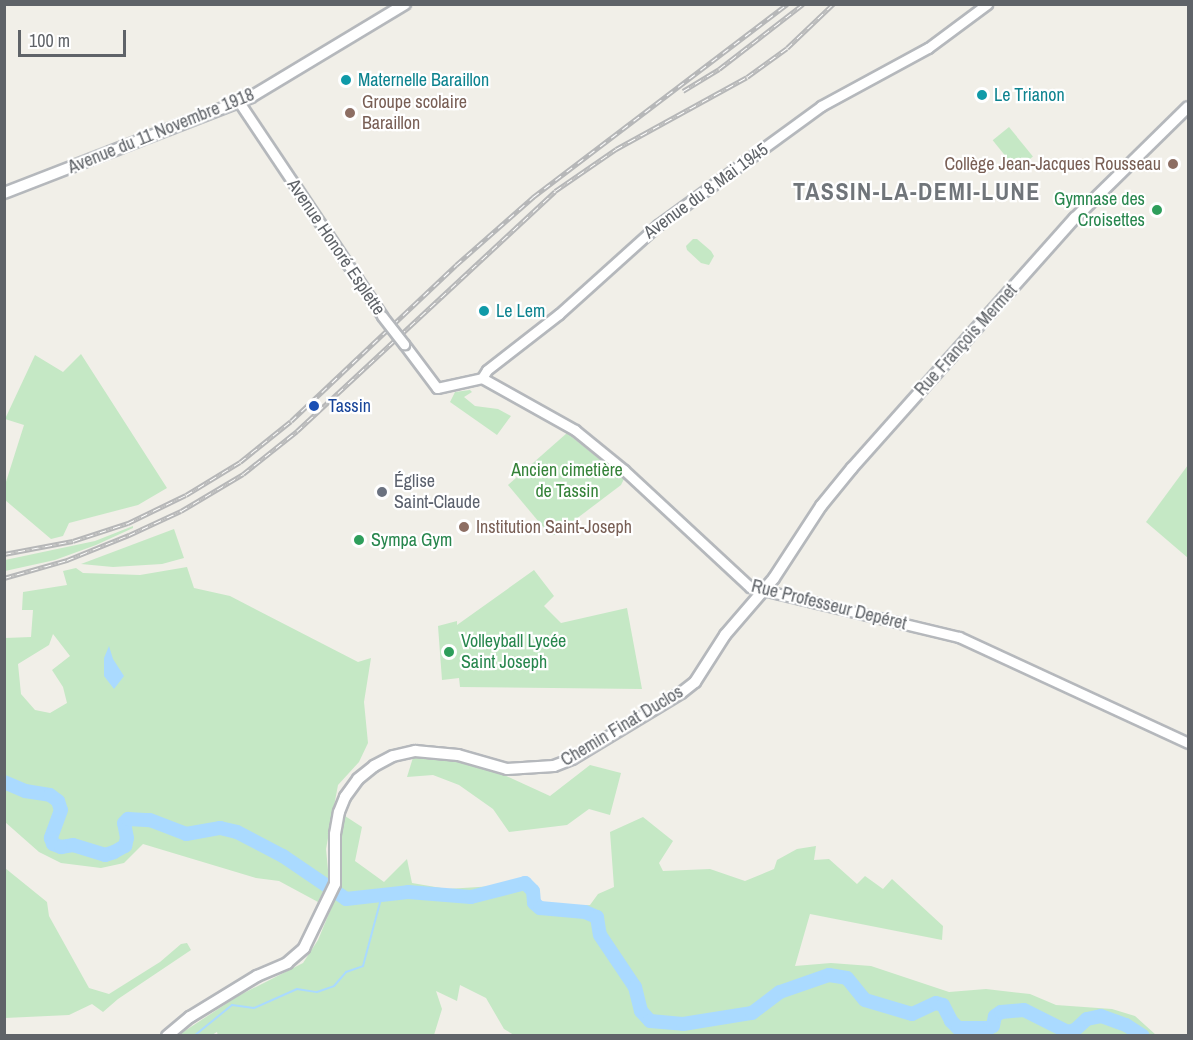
<!DOCTYPE html>
<meta charset="utf-8">
<style>
body{margin:0}
#map{position:relative;width:1193px;height:1040px;overflow:hidden;background:#f1efe8;font-family:"Archivo Narrow",sans-serif}
div>[style]{position:absolute}
[style*='--x']{left:calc(var(--x)*1px);top:calc(var(--y)*1px);width:calc(var(--w)*1px);rotate:calc(var(--a)*1deg)}
.green>*{inset:0;background:#c5e8c5;transform-origin:0 0}
.water>*{inset:0;background:#aadaff}
.stream>*{height:2px;margin:-1px;padding:0 1px;transform-origin:1px;border-radius:1px;background:#aadaff}
.river>*{height:14px;margin:-7px;padding:0 7px;transform-origin:7px;border-radius:7px;background:#aadaff}
.roads{filter:drop-shadow(2px 0 #b5b8bc) drop-shadow(-2px 0 #b5b8bc) drop-shadow(0 2px #b5b8bc) drop-shadow(0 -2px #b5b8bc)}
.tertiary>*{height:9px;margin:-4.5px;padding:0 4.5px;transform-origin:4.5px;border-radius:4.5px;background:#fff}
.secondary>*{height:10px;margin:-5px;padding:0 5px;transform-origin:5px;border-radius:5px;background:#fff}
.rail>*{height:4.5px;margin-top:-2.25px;transform-origin:0;background:repeating-linear-gradient(90deg,#fff 0 7px,#b6b7b8 0 14px);box-sizing:border-box;border-block:2px solid #b6b7b8}
.bridges{filter:drop-shadow(2px 0 #b5b8bc) drop-shadow(-2px 0 #b5b8bc) drop-shadow(0 2px #b5b8bc) drop-shadow(0 -2px #b5b8bc)}
.tertiary-bridge>*{height:9px;margin:-4.5px;padding:0 4.5px;transform-origin:4.5px;border-radius:4.5px;background:#fff}
.dots>*{width:16px;height:16px;translate:-50% -50%;box-sizing:border-box;border:3px solid #fff;border-radius:50%}
span{translate:-50% -50%;white-space:nowrap;text-align:center;line-height:1.15;-webkit-text-stroke:4.5px #fff;paint-order:stroke}
.culture-label{font-size:18px;color:#0d838f}
.left{translate:0 -50%;text-align:left}
.education-label{font-size:18px;color:#785e54}
.right{translate:-100% -50%;text-align:right}
.street-label{font-size:18px;color:#5f6368}
.leisure-label{font-size:18px;color:#27864d}
.transit-label{font-size:18px;color:#164399}
.park-label{font-size:18px;color:#348238}
.worship-label{font-size:18px;color:#5b616d}
.district-label{font-size:24px;color:#70757a;font-weight:700;letter-spacing:1.5px}
.frame{position:absolute;inset:0;border:6px solid #5f6368;pointer-events:none}
.scale{position:absolute;left:18px;top:30px;width:108px;height:27px;box-sizing:border-box;border:3px solid #5f6368;border-top:0;padding-left:8px;font-size:18px;line-height:21px;white-space:nowrap;color:#5f6368;-webkit-text-stroke:4px #fff;paint-order:stroke}
</style>
<div id="map">
<div class="green">
<div style="left:1009px;top:127px;width:38px;height:21px;rotate:51deg"></div>
<div style="clip-path:polygon(693px 239px,697px 239px,711px 251px,714px 256px,709px 265px,701px 263px,687px 250px,686px 246px)"></div>
<div style="clip-path:polygon(81px 354px,167px 488px,138px 505px,69px 523px,63px 536px,51px 539px,5px 500px,5px 485px,24px 425px,5px 419px,35px 355px,63px 372px)"></div>
<div style="clip-path:polygon(470px 390px,472px 392px,464px 397px,475px 406px,498px 409px,511px 416px,497px 435px,450px 402px,455px 392px)"></div>
<div style="clip-path:polygon(567px 433px,624px 479px,621px 485px,555px 535px,549px 534px,508px 485px)"></div>
<div style="clip-path:polygon(1188px 465px,1188px 558px,1146px 522px)"></div>
<div style="clip-path:polygon(133px 526px,133px 528px,96px 545px,55px 560px,5px 571px,5px 560px,95px 541px)"></div>
<div style="clip-path:polygon(174px 529px,184px 558px,162px 564px,113px 567px,81px 564px)"></div>
<div style="clip-path:polygon(evenodd,187px 567px,194px 588px,230px 596px,358px 662px,371px 658px,364px 702px,368px 743px,359px 762px,338px 785px,326px 849px,329px 880px,318px 902px,279px 881px,256px 878px,143px 844px,124px 863px,101px 868px,61px 863px,39px 852px,5px 822px,5px 638px,31px 637px,33px 610px,22px 610px,23px 592px,67px 585px,63px 571px,76px 568px,83px 573px,140px 575px,187px 567px,53px 634px,70px 656px,52px 670px,63px 687px,67px 703px,50px 713px,35px 710px,21px 694px,18px 664px,49px 645px,53px 634px)"></div>
<div style="clip-path:polygon(534px 570px,554px 596px,544px 606px,561px 623px,627px 608px,642px 689px,460px 687px,459px 678px,442px 680px,438px 626px,457px 621px,457px 625px)"></div>
<div style="clip-path:polygon(415px 751px,467px 758px,550px 796px,590px 765px,621px 773px,610px 815px,589px 809px,567px 825px,509px 832px,493px 809px,459px 785px,433px 775px,407px 777px)"></div>
<div style="clip-path:polygon(345px 816px,362px 827px,355px 861px,384px 882px,407px 859px,412px 883px,447px 889px,524px 884px,542px 909px,590px 905px,598px 894px,614px 887px,610px 832px,643px 817px,673px 841px,659px 863px,663px 871px,710px 869px,745px 881px,774px 869px,777px 860px,797px 849px,816px 846px,814px 860px,829px 859px,857px 884px,865px 876px,883px 889px,892px 879px,943px 926px,942px 940px,810px 914px,795px 966px,831px 963px,871px 966px,949px 992px,986px 989px,1030px 994px,1056px 1005px,1112px 1009px,1135px 1016px,1156px 1035px,514px 1035px,504px 1029px,486px 998px,460px 985px,457px 1001px,436px 991px,442px 1009px,434px 1035px,218px 1036px,217px 1032px,212px 1035px,177px 1036px,238px 996px,303px 963px,318px 940px,342px 882px,341px 829px)"></div>
<div style="clip-path:polygon(5px 868px,47px 902px,49px 916px,89px 988px,109px 994px,160px 962px,181px 944px,187px 943px,191px 950px,118px 999px,103px 1012px,92px 1004px,69px 1015px,5px 1018px)"></div>
</div>
<div class="water">
<div style="clip-path:polygon(109px 646px,113px 659px,124px 676px,114px 689px,104px 676px,104px 658px)"></div>
</div>
<div class="stream">
<div style="--x:194;--y:1036;--w:49;--a:-39.2"></div>
<div style="--x:232;--y:1005;--w:22;--a:8"></div>
<div style="--x:254;--y:1008;--w:47;--a:-23.8"></div>
<div style="--x:297;--y:989;--w:20;--a:9"></div>
<div style="--x:317;--y:992;--w:18;--a:-19"></div>
<div style="--x:334;--y:986;--w:18;--a:-49"></div>
<div style="--x:346;--y:972;--w:18;--a:-19"></div>
<div style="--x:363;--y:966;--w:73;--a:-75"></div>
</div>
<div class="river">
<div style="--x:4;--y:782;--w:23;--a:23"></div>
<div style="--x:25;--y:791;--w:25;--a:9"></div>
<div style="--x:50;--y:795;--w:10;--a:37"></div>
<div style="--x:58;--y:801;--w:9;--a:72"></div>
<div style="--x:61;--y:810;--w:30;--a:110"></div>
<div style="--x:51;--y:838;--w:6;--a:72"></div>
<div style="--x:53;--y:844;--w:9;--a:21"></div>
<div style="--x:61;--y:847;--w:12;--a:-9"></div>
<div style="--x:73;--y:845;--w:34;--a:17"></div>
<div style="--x:105;--y:855;--w:9;--a:-18"></div>
<div style="--x:114;--y:852;--w:13;--a:-29"></div>
<div style="--x:125;--y:846;--w:8;--a:-76"></div>
<div style="--x:127;--y:838;--w:15;--a:-101"></div>
<div style="--x:124;--y:823;--w:6;--a:-45"></div>
<div style="--x:128;--y:819;--w:22;--a:3"></div>
<div style="--x:150;--y:820;--w:39;--a:21"></div>
<div style="--x:186;--y:834;--w:35;--a:-10"></div>
<div style="--x:220;--y:828;--w:17;--a:13"></div>
<div style="--x:237;--y:832;--w:52;--a:27.6"></div>
<div style="--x:283;--y:856;--w:76;--a:34.3"></div>
<div style="--x:346;--y:899;--w:62;--a:-6.4"></div>
<div style="--x:408;--y:892;--w:63;--a:4.5"></div>
<div style="--x:471;--y:897;--w:56;--a:-14.5"></div>
<div style="--x:525;--y:883;--w:11;--a:45"></div>
<div style="--x:533;--y:891;--w:12;--a:85"></div>
<div style="--x:534;--y:903;--w:8;--a:40"></div>
<div style="--x:540;--y:908;--w:45;--a:5.1"></div>
<div style="--x:585;--y:912;--w:13;--a:23"></div>
<div style="--x:597;--y:917;--w:18;--a:81"></div>
<div style="--x:600;--y:935;--w:63;--a:56.1"></div>
<div style="--x:635;--y:987;--w:25;--a:76"></div>
<div style="--x:641;--y:1011;--w:13;--a:48"></div>
<div style="--x:650;--y:1021;--w:33;--a:5"></div>
<div style="--x:683;--y:1024;--w:70;--a:-9.1"></div>
<div style="--x:752;--y:1013;--w:35;--a:-37"></div>
<div style="--x:780;--y:992;--w:52;--a:-19.1"></div>
<div style="--x:829;--y:975;--w:18;--a:9"></div>
<div style="--x:847;--y:978;--w:28;--a:51"></div>
<div style="--x:865;--y:1000;--w:49;--a:16.6"></div>
<div style="--x:912;--y:1014;--w:26;--a:-25"></div>
<div style="--x:936;--y:1003;--w:7;--a:16"></div>
<div style="--x:943;--y:1005;--w:18;--a:63"></div>
<div style="--x:951;--y:1021;--w:10;--a:45"></div>
<div style="--x:958;--y:1028;--w:31;--a:0"></div>
<div style="--x:989;--y:1028;--w:4;--a:-27"></div>
<div style="--x:993;--y:1026;--w:10;--a:-79"></div>
<div style="--x:995;--y:1016;--w:7;--a:-34"></div>
<div style="--x:1001;--y:1012;--w:23;--a:-5"></div>
<div style="--x:1024;--y:1010;--w:49;--a:26.6"></div>
<div style="--x:1068;--y:1032;--w:7;--a:-16"></div>
<div style="--x:1075;--y:1030;--w:16;--a:-43"></div>
<div style="--x:1087;--y:1019;--w:14;--a:-12"></div>
<div style="--x:1101;--y:1016;--w:27;--a:20"></div>
<div style="--x:1126;--y:1025;--w:20;--a:33"></div>
</div>
<div class="roads">
<div class="tertiary">
<div style="--x:239;--y:102;--w:257;--a:56.2"></div>
<div style="--x:404;--y:344;--w:55;--a:53.1"></div>
<div style="--x:437;--y:388;--w:46;--a:-12.5"></div>
<div style="--x:482;--y:378;--w:9;--a:-58"></div>
<div style="--x:487;--y:370;--w:91;--a:-37.9"></div>
<div style="--x:559;--y:314;--w:133;--a:-42"></div>
<div style="--x:658;--y:225;--w:202;--a:-36.1"></div>
<div style="--x:821;--y:106;--w:122;--a:-28.5"></div>
<div style="--x:928;--y:48;--w:74;--a:-36.7"></div>
<div style="--x:482;--y:378;--w:107;--a:29.2"></div>
<div style="--x:575;--y:430;--w:63;--a:39.2"></div>
<div style="--x:624;--y:470;--w:172;--a:42.9"></div>
<div style="--x:750;--y:587;--w:215;--a:13.5"></div>
<div style="--x:959;--y:637;--w:252;--a:24.8"></div>
</div>
<div class="secondary">
<div style="--x:4;--y:193;--w:265;--a:-21.2"></div>
<div style="--x:251;--y:97;--w:180;--a:-31.1"></div>
<div style="--x:167;--y:1036;--w:30;--a:-40"></div>
<div style="--x:190;--y:1017;--w:79;--a:-31.5"></div>
<div style="--x:257;--y:976;--w:33;--a:-23"></div>
<div style="--x:287;--y:963;--w:23;--a:-41"></div>
<div style="--x:304;--y:948;--w:71;--a:-64.2"></div>
<div style="--x:335;--y:884;--w:50;--a:-90"></div>
<div style="--x:335;--y:834;--w:22;--a:-80"></div>
<div style="--x:339;--y:812;--w:16;--a:-68"></div>
<div style="--x:345;--y:797;--w:22;--a:-54"></div>
<div style="--x:358;--y:779;--w:21;--a:-39"></div>
<div style="--x:374;--y:766;--w:21;--a:-28"></div>
<div style="--x:393;--y:756;--w:23;--a:-13"></div>
<div style="--x:415;--y:751;--w:43;--a:5.3"></div>
<div style="--x:458;--y:755;--w:51;--a:15.9"></div>
<div style="--x:507;--y:769;--w:47;--a:-3.7"></div>
<div style="--x:554;--y:766;--w:19;--a:-21"></div>
<div style="--x:572;--y:759;--w:127;--a:-31.2"></div>
<div style="--x:681;--y:693;--w:18;--a:-38"></div>
<div style="--x:695;--y:682;--w:56;--a:-57.4"></div>
<div style="--x:725;--y:635;--w:75;--a:-49.3"></div>
<div style="--x:774;--y:578;--w:86;--a:-56.9"></div>
<div style="--x:821;--y:506;--w:49;--a:-50.8"></div>
<div style="--x:852;--y:468;--w:335;--a:-48.3"></div>
<div style="--x:1075;--y:218;--w:158;--a:-44.5"></div>
</div>
</div>
<div class="rail">
<div style="--x:683;--y:91;--w:42;--a:-31.4"></div>
<div style="--x:719;--y:69;--w:106;--a:-37.7"></div>
<div style="--x:4;--y:554;--w:70;--a:-10.7"></div>
<div style="--x:73;--y:541;--w:58;--a:-18.1"></div>
<div style="--x:128;--y:523;--w:64;--a:-25.8"></div>
<div style="--x:186;--y:495;--w:63;--a:-31.4"></div>
<div style="--x:240;--y:462;--w:65;--a:-38.8"></div>
<div style="--x:291;--y:421;--w:227;--a:-43.4"></div>
<div style="--x:456;--y:265;--w:103;--a:-41.4"></div>
<div style="--x:533;--y:197;--w:319;--a:-37.2"></div>
<div style="--x:4;--y:578;--w:66;--a:-15.9"></div>
<div style="--x:67;--y:560;--w:67;--a:-22"></div>
<div style="--x:129;--y:535;--w:57;--a:-24.8"></div>
<div style="--x:181;--y:511;--w:72;--a:-30.8"></div>
<div style="--x:243;--y:474;--w:69;--a:-38.5"></div>
<div style="--x:297;--y:431;--w:352;--a:-42.9"></div>
<div style="--x:555;--y:191;--w:74;--a:-34.5"></div>
<div style="--x:616;--y:149;--w:149;--a:-28.8"></div>
<div style="--x:747;--y:77;--w:49;--a:-35.9"></div>
<div style="--x:787;--y:48;--w:64;--a:-43.7"></div>
</div>
<div class="bridges">
<div class="tertiary-bridge">
<div style="--x:382;--y:316;--w:36;--a:52"></div>
</div>
</div>
<div class="dots">
<div style="left:346px;top:80px;background:#0f9aa8"></div>
<div style="left:982px;top:95px;background:#0f9aa8"></div>
<div style="left:350px;top:113px;background:#8d6e63"></div>
<div style="left:1173px;top:164px;background:#8d6e63"></div>
<div style="left:1157px;top:210px;background:#2e9e5b"></div>
<div style="left:484px;top:311px;background:#0f9aa8"></div>
<div style="left:314px;top:406px;background:#1a4fb4"></div>
<div style="left:382px;top:492px;background:#6b7280"></div>
<div style="left:464px;top:527px;background:#8d6e63"></div>
<div style="left:359px;top:540px;background:#2e9e5b"></div>
<div style="left:449px;top:652px;background:#2e9e5b"></div>
</div>
<div class="culture-label">
<span class="left" style="left:358px;top:80px">Maternelle Baraillon</span>
<span class="left" style="left:994px;top:95px">Le Trianon</span>
<span class="left" style="left:496px;top:311px">Le Lem</span>
</div>
<div class="education-label">
<span class="left" style="left:362px;top:113px">Groupe scolaire<br>Baraillon</span>
<span class="right" style="left:1161px;top:164px">Collège Jean-Jacques Rousseau</span>
<span class="left" style="left:476px;top:527px">Institution Saint-Joseph</span>
</div>
<div class="street-label">
<span style="left:161px;top:131px;rotate:-22deg">Avenue du 11 Novembre 1918</span>
<span style="left:706px;top:191px;rotate:-36deg">Avenue du 8 Mai 1945</span>
<span style="left:336px;top:247px;rotate:56deg">Avenue Honoré Esplette</span>
<span style="left:966px;top:340px;rotate:-48deg">Rue François Mermet</span>
<span style="left:829px;top:605px;rotate:14deg">Rue Professeur Depéret</span>
<span style="left:622px;top:726px;rotate:-31deg">Chemin Finat Duclos</span>
</div>
<div class="leisure-label">
<span class="right" style="left:1145px;top:210px">Gymnase des<br>Croisettes</span>
<span class="left" style="left:371px;top:540px">Sympa Gym</span>
<span class="left" style="left:461px;top:652px">Volleyball Lycée<br>Saint Joseph</span>
</div>
<div class="transit-label">
<span class="left" style="left:328px;top:406px">Tassin</span>
</div>
<div class="park-label">
<span style="left:567px;top:481px">Ancien cimetière<br>de Tassin</span>
</div>
<div class="worship-label">
<span class="left" style="left:394px;top:492px">Église<br>Saint-Claude</span>
</div>
<div class="district-label">
<span style="left:917px;top:192px">TASSIN-LA-DEMI-LUNE</span>
</div>
<div class="frame"></div>
<div class="scale">100 m</div>
</div>
